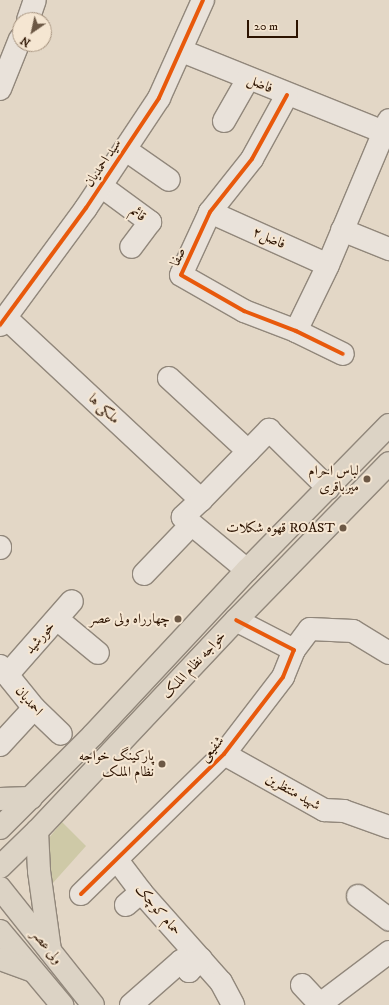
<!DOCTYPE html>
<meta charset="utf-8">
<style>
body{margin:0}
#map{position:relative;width:389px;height:1005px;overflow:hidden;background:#e3d7c6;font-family:"IM FELL DW Pica",Amiri,serif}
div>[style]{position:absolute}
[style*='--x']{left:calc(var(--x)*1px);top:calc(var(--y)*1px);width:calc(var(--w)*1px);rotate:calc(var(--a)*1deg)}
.green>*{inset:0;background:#cec9a7}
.roads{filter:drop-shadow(1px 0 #91877b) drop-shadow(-1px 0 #91877b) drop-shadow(0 1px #91877b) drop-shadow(0 -1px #91877b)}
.minor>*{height:22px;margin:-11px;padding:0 11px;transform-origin:11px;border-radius:11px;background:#e9e2da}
.major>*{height:22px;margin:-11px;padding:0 11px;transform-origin:11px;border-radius:11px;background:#dcd3c5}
.cycleway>*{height:4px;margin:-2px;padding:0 2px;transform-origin:2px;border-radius:2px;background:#e8590c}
.dots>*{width:11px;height:11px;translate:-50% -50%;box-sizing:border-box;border:2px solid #f5e6d2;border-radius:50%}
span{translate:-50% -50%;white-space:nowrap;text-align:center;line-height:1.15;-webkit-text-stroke:4px #f5e6d2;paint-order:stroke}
.street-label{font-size:14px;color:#2c1300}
.poi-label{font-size:14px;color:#2c1300}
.right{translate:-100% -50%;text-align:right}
.north{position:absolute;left:12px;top:12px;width:40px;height:40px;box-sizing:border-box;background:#f5e6d2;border:1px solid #a5927e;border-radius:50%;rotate:214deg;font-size:11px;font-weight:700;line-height:16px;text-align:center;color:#2c1300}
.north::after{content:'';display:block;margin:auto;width:14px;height:18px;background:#6c5845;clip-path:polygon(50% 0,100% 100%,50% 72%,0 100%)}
.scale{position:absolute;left:247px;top:20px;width:51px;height:18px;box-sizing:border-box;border:2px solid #2c1300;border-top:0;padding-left:5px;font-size:12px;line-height:14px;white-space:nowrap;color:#2c1300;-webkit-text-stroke:3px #f5e6d2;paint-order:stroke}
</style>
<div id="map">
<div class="green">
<div style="clip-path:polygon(62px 822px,86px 846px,52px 884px,47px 865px,44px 844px)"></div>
</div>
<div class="roads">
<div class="minor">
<div style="--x:28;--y:20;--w:21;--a:-71"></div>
<div style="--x:182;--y:51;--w:218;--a:21.9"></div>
<div style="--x:0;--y:89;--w:54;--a:-68.2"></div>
<div style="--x:287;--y:95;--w:73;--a:118.7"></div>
<div style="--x:252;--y:159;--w:68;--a:128.4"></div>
<div style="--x:210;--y:212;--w:69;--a:114.7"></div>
<div style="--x:181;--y:275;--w:73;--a:29.7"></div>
<div style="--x:244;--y:311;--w:56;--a:21"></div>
<div style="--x:296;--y:331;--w:52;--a:26.1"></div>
<div style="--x:224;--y:121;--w:48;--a:-60.3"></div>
<div style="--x:126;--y:150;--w:52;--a:34.9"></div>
<div style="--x:101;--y:186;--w:61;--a:36.3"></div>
<div style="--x:150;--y:222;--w:31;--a:127"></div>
<div style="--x:210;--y:212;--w:129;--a:24.2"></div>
<div style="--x:342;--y:230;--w:51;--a:22"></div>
<div style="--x:6;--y:318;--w:267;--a:43"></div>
<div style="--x:201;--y:500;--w:25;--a:137"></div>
<div style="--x:183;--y:517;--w:83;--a:39.6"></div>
<div style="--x:0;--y:325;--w:145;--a:-53.7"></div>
<div style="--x:86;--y:208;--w:132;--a:-56.4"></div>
<div style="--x:159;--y:98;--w:107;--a:-65.8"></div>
<div style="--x:296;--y:331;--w:73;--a:-64.1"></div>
<div style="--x:328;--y:265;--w:157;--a:-67.2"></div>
<div style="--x:169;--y:378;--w:108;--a:42.7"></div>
<div style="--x:201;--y:500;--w:98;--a:-45.8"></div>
<div style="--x:269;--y:430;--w:83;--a:44.5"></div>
<div style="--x:0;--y:547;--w:1;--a:90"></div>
<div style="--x:144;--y:574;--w:68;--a:-46.2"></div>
<div style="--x:57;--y:619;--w:53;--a:39.7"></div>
<div style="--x:294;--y:650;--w:26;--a:-53"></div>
<div style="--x:310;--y:629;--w:43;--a:2.7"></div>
<div style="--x:353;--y:631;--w:42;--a:31.4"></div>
<div style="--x:0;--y:666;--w:54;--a:51"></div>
<div style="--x:34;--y:708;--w:37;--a:44"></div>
<div style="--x:7;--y:675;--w:98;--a:-48.7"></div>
<div style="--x:0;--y:745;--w:50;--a:-47.4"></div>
<div style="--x:224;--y:754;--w:115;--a:29.2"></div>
<div style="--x:324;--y:810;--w:20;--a:3"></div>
<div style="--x:344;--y:811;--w:48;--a:19.6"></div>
<div style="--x:117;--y:860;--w:40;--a:53"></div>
<div style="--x:141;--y:892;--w:120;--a:48.4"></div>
<div style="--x:221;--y:982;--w:26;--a:62"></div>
<div style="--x:81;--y:894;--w:200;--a:-44.4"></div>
<div style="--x:224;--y:754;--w:97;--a:-52.5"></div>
<div style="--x:283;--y:677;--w:29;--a:-68"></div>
<div style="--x:294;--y:650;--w:65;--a:-152.7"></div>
<div style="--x:358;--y:896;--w:39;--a:37"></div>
<div style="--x:126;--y:905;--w:20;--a:-41"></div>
<div style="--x:302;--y:985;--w:26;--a:47"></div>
<div style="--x:131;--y:1005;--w:67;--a:-41.3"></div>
<div style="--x:181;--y:961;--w:13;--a:51"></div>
<div style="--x:189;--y:971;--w:17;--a:-45"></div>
<div style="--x:319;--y:1005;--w:88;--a:-37.1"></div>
</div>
<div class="major">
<div style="--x:0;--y:799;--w:31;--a:-2"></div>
<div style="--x:0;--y:828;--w:132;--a:-45"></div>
<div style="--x:93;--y:735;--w:226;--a:-47"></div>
<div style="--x:247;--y:570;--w:203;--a:-45.6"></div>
<div style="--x:37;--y:831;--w:40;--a:87.1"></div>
<div style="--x:39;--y:871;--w:80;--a:82.1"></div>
<div style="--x:0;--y:867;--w:52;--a:-44.2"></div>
<div style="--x:37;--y:831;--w:290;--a:-46.7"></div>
<div style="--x:236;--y:620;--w:219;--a:-45.7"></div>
<div style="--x:0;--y:888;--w:149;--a:51.5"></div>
<div style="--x:0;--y:931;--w:97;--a:50"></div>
<div style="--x:0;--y:959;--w:35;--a:20"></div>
</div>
</div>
<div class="cycleway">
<div style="--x:287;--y:95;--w:73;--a:118.7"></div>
<div style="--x:252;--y:159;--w:68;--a:128.4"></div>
<div style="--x:210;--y:212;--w:69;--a:114.7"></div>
<div style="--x:181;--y:275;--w:73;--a:29.7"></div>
<div style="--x:244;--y:311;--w:56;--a:21"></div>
<div style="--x:296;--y:331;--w:52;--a:26.1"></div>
<div style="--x:0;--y:325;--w:145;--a:-53.7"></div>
<div style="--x:86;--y:208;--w:132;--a:-56.4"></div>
<div style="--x:159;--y:98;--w:107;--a:-65.8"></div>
<div style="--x:81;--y:894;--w:200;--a:-44.4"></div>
<div style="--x:224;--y:754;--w:97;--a:-52.5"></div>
<div style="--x:283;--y:677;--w:29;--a:-68"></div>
<div style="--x:294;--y:650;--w:65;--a:-152.7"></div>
</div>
<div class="dots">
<div style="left:367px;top:479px;background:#6c5845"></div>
<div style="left:343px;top:528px;background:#6c5845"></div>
<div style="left:178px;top:619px;background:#6c5845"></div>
<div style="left:162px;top:764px;background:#6c5845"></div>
</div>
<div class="street-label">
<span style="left:260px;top:84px;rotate:23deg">فاضل</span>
<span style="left:103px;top:163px;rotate:-56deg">سید احمدیان</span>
<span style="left:138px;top:214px;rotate:36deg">قائم</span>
<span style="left:269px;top:238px;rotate:24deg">فاضل۲</span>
<span style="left:178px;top:257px;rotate:-68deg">صفا</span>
<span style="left:104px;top:409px;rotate:43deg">ملکی ها</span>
<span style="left:40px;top:638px;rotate:-49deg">خورشید</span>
<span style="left:194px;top:665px;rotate:-47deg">خواجه نظام الملک</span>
<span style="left:29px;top:701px;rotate:49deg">احمدیان</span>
<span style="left:212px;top:749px;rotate:-49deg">شفیعی</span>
<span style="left:293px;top:792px;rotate:29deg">شهید منتظرین</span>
<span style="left:158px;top:910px;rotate:49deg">حمام کوچک</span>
<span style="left:47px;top:947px;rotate:51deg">ولی عصر</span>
</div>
<div class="poi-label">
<span class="right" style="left:359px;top:479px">لباس احرام<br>میرباقری</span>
<span class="right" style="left:335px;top:528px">قهوه شکلات ROAST</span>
<span class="right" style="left:170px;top:619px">چهارراه ولی عصر</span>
<span class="right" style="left:154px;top:764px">پارکینگ خواجه<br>نظام الملک</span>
</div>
<div class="north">N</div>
<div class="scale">20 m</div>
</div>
